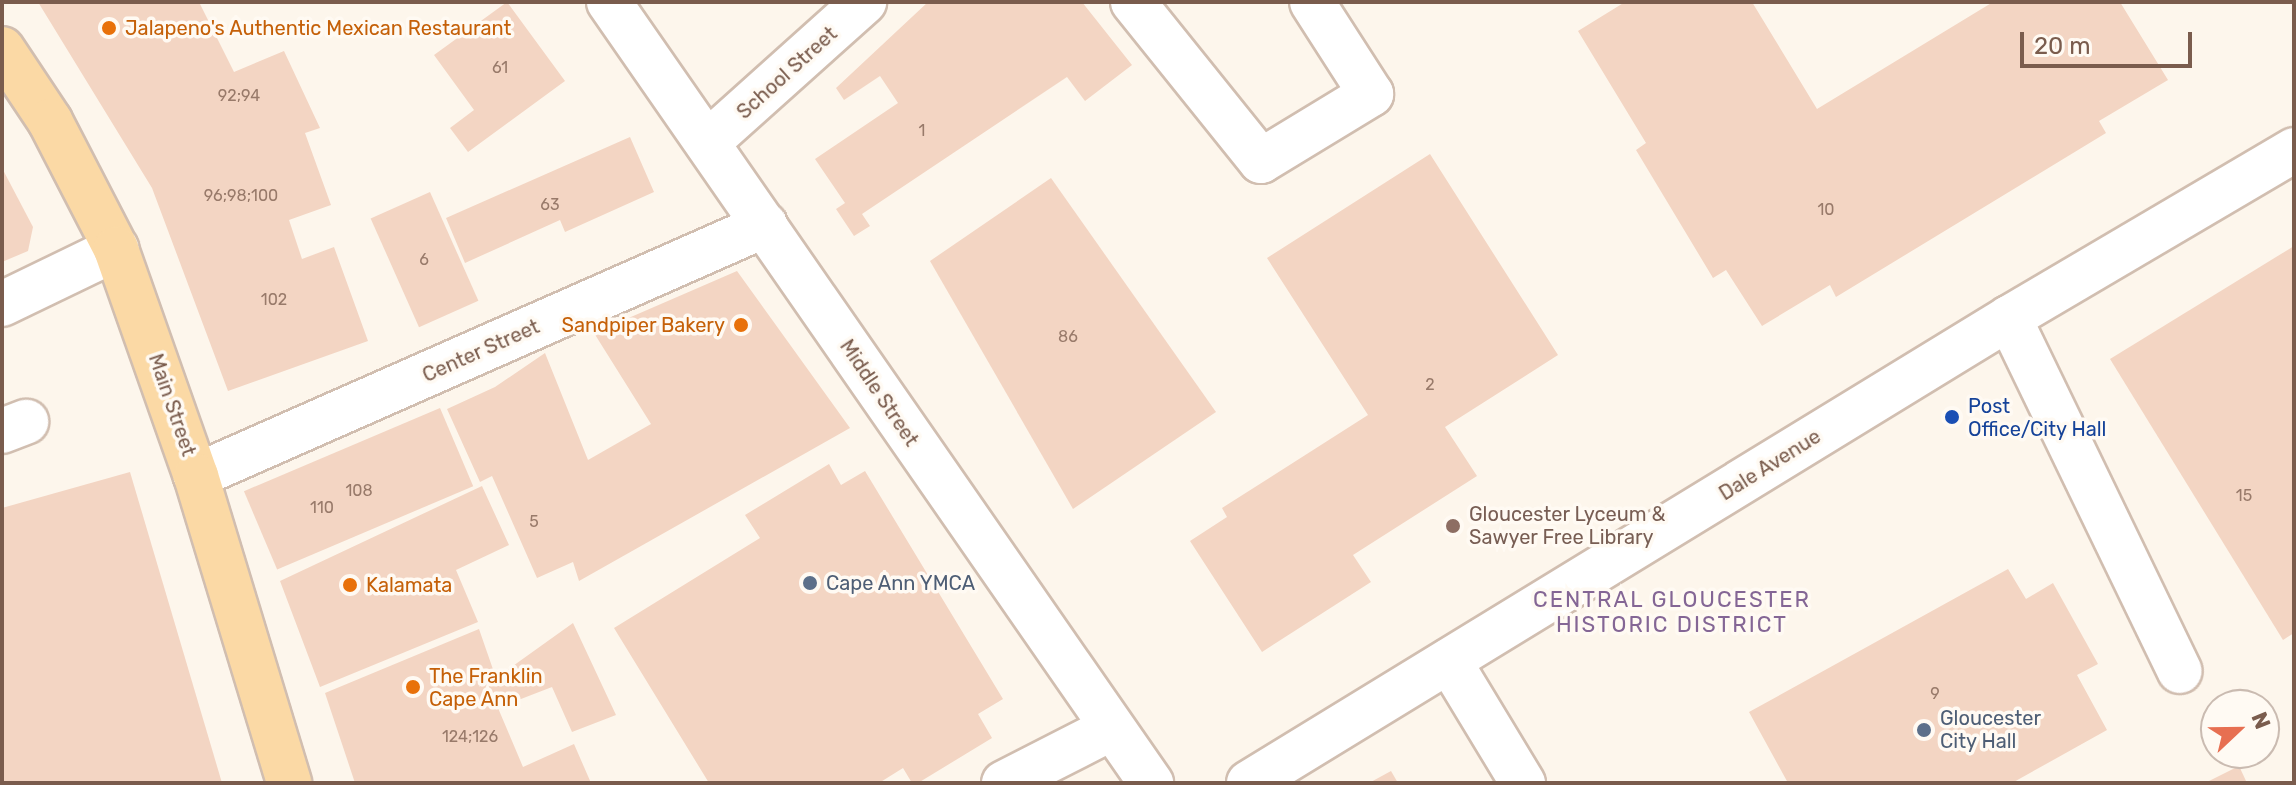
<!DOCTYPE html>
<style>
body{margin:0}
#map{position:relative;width:2296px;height:785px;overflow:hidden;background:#fdf6ec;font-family:Rubik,sans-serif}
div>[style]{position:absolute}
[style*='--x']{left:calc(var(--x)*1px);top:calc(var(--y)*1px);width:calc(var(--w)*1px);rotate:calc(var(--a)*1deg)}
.building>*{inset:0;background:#f3d5c3;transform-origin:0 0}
.roads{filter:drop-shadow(2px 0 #d1beb0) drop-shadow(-2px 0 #d1beb0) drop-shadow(0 2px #d1beb0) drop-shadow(0 -2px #d1beb0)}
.minor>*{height:44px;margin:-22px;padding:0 22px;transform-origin:22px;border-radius:22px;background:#fff}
.major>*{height:44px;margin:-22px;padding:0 22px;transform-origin:22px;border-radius:22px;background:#fbd9a5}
.dots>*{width:22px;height:22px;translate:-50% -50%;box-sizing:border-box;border:4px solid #fffaf3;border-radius:50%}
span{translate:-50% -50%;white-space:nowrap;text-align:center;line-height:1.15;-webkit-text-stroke:7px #fffaf3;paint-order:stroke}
.number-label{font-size:16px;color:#987a6a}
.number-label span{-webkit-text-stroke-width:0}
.food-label{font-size:20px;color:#c56008}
.left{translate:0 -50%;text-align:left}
.right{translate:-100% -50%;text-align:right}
.street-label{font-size:20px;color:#7a5c4d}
.transit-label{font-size:20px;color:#164399}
.education-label{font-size:20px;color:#785e54}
.service-label{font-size:20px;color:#4e5e75}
.neighbourhood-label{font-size:22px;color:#846695;letter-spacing:2px}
.frame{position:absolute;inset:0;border:4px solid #7a5c4d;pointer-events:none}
.north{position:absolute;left:2200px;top:689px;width:80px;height:80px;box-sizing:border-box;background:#fffaf3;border:2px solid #cabbb1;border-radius:50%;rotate:68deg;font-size:22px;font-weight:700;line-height:32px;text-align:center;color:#7a5c4d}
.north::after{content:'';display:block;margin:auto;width:28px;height:36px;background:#e76f51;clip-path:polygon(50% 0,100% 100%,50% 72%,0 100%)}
.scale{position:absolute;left:2020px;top:32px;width:172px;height:36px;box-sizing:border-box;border:4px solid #7a5c4d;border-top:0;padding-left:10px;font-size:24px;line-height:28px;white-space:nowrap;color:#7a5c4d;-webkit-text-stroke:6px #fffaf3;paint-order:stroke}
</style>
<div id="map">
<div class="building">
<div style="clip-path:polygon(38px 2px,199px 2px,234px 72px,284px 51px,320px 128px,305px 133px,331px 205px,289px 220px,302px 259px,334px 247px,368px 341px,228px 391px,152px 188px)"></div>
<div style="clip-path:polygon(507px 2px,565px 81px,468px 152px,450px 128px,474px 110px,434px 55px)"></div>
<div style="clip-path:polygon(928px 2px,1082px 2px,1132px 65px,1085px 101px,1067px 77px,862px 214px,870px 226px,854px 236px,836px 209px,845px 203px,815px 159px,898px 103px,880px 76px,844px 100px,836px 88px)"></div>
<div style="clip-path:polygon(1625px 2px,1752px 2px,1817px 109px,1993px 2px,2120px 2px,2168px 80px,2099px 121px,2106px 133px,1836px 297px,1830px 285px,1762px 326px,1726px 270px,1713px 278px,1636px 150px,1646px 143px,1578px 31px)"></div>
<div style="clip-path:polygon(630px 137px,654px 192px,565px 232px,560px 220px,465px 263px,446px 218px)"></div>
<div style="clip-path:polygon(1430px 154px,1558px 355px,1445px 427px,1477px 476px,1353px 555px,1371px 582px,1262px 652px,1190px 541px,1227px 517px,1222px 508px,1368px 415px,1267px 258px)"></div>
<div style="clip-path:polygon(2px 168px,33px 227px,28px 251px,2px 262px)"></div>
<div style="clip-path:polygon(1051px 178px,1216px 412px,1073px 509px,930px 261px)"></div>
<div style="left:430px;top:192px;width:119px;height:65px;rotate:66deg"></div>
<div style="clip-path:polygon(2294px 246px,2294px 633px,2283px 640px,2110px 359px)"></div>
<div style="clip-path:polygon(737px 271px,850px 428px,579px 581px,573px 562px,537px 578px,492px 476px,480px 482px,447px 409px,495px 387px,545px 353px,588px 460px,651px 424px,594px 333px)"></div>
<div style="left:440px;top:408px;width:85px;height:213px;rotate:67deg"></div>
<div style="clip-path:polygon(829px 464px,841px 485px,865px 471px,1003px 699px,978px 714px,992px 738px,918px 783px,912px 783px,903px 768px,879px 783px,709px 783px,614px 628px,760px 538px,745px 515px)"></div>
<div style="clip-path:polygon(130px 472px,222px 783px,2px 783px,2px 508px)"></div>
<div style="clip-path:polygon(482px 486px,509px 545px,456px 570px,478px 622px,320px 687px,280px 581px)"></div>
<div style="clip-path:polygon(2008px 569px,2026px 599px,2053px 583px,2098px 664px,2077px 675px,2107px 730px,2012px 783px,1788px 783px,1749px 712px)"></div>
<div style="clip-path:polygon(573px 623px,616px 715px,572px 732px,552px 687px,498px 708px,523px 767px,574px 744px,591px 783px,355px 783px,325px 693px,479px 629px,496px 678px)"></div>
<div style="clip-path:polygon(2239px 766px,2247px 783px,2205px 783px)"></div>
<div style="clip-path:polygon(1391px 771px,1398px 783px,1369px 783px)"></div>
</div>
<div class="roads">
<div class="minor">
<div style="--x:609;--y:2;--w:951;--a:55.24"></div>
<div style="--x:1133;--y:2;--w:204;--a:51.2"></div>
<div style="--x:1261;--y:161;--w:129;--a:-31.3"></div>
<div style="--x:1371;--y:94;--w:109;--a:-122.7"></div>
<div style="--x:708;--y:142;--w:210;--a:-41.9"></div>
<div style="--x:2;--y:304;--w:127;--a:-25.8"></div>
<div style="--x:2009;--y:318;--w:392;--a:64.2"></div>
<div style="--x:2;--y:431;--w:26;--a:-21"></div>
<div style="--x:196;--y:476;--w:622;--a:-23.8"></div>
<div style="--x:1449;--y:661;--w:143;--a:58.8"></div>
<div style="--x:1004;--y:783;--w:119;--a:-27"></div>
<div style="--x:1249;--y:783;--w:891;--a:-31.46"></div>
<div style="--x:2009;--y:318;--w:331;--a:-30.5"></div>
</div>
<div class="major">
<div style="--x:2;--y:49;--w:87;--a:56.3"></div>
<div style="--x:50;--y:121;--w:144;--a:62.7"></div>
<div style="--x:116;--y:249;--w:241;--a:70.6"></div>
<div style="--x:196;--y:476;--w:321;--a:73.1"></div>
</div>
</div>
<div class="dots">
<div style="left:109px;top:28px;background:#e8710a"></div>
<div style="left:741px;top:325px;background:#e8710a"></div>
<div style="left:1952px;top:417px;background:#1a4fb4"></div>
<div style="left:1453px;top:526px;background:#8d6e63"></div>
<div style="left:810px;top:583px;background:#5c6f8a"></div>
<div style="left:350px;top:585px;background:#e8710a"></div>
<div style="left:413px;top:687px;background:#e8710a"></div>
<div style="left:1924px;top:730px;background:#5c6f8a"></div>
</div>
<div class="number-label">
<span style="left:500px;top:68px">61</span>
<span style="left:239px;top:96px">92;94</span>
<span style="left:922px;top:131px">1</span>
<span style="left:241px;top:196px">96;98;100</span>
<span style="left:550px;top:205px">63</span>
<span style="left:1826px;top:210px">10</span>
<span style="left:424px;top:260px">6</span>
<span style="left:274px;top:300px">102</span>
<span style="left:1068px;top:337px">86</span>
<span style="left:1430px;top:385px">2</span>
<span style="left:359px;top:491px">108</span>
<span style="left:2244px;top:496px">15</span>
<span style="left:322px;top:508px">110</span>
<span style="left:534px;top:522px">5</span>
<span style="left:1935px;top:694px">9</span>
<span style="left:470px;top:737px">124;126</span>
</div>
<div class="food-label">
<span class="left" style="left:125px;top:28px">Jalapeno's Authentic Mexican Restaurant</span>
<span class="right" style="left:725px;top:325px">Sandpiper Bakery</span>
<span class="left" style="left:366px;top:585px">Kalamata</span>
<span class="left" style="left:429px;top:688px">The Franklin<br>Cape Ann</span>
</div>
<div class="street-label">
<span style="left:787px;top:73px;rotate:-42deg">School Street</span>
<span style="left:481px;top:351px;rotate:-24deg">Center Street</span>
<span style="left:879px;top:393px;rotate:56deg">Middle Street</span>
<span style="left:172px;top:405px;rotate:71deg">Main Street</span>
<span style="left:1770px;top:465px;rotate:-32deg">Dale Avenue</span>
</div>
<div class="transit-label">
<span class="left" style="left:1968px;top:418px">Post<br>Office/City Hall</span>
</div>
<div class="education-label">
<span class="left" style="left:1469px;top:526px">Gloucester Lyceum &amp;<br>Sawyer Free Library</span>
</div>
<div class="service-label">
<span class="left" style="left:826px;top:583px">Cape Ann YMCA</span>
<span class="left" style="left:1940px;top:730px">Gloucester<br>City Hall</span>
</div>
<div class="neighbourhood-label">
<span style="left:1672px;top:612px">CENTRAL GLOUCESTER<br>HISTORIC DISTRICT</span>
</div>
<div class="frame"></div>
<div class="north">N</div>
<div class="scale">20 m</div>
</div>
